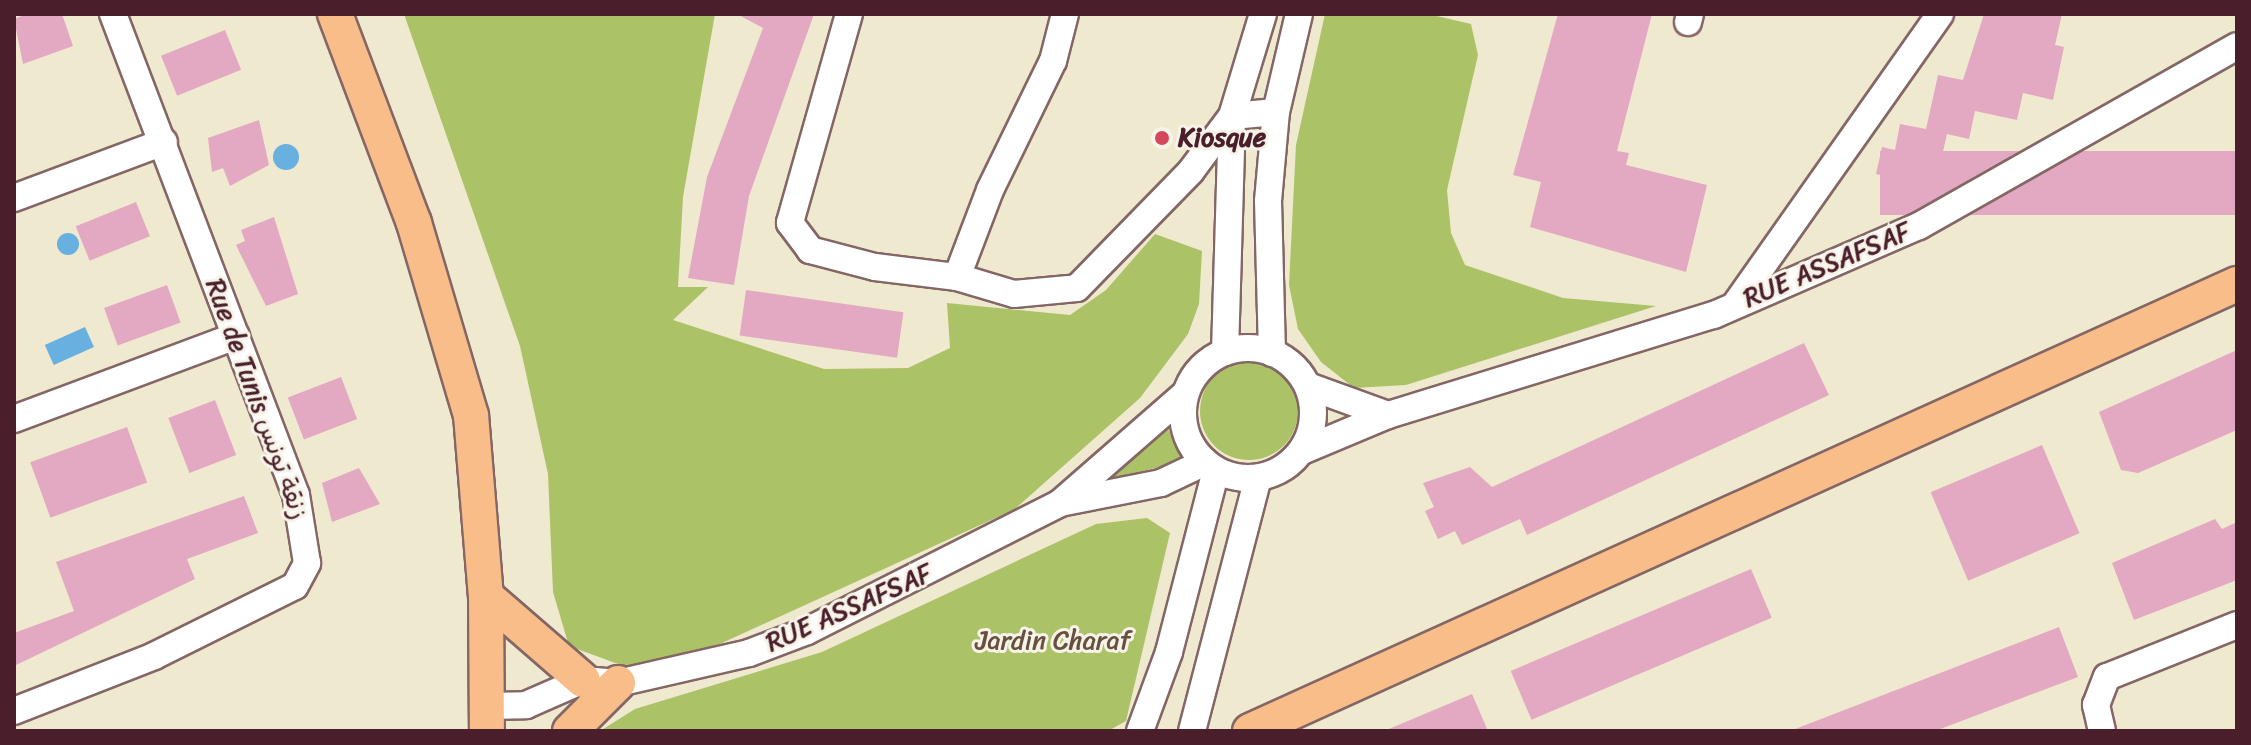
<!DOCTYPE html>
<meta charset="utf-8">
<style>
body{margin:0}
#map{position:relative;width:2251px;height:745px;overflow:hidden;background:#efe9d0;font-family:Sriracha,"Playpen Sans Arabic",sans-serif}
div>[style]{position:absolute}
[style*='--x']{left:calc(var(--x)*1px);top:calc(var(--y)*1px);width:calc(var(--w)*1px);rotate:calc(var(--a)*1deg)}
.green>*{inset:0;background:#acc267}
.round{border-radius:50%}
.water>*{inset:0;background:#67b0df;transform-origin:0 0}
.building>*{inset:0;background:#e3a9c2;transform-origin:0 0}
.roads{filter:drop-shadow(2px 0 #846665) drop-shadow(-2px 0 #846665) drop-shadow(0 2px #846665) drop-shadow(0 -2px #846665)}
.minor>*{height:26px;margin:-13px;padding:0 13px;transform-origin:13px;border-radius:13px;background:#fff}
.minor>.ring{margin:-13px;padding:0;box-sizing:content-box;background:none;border:26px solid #fff;border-radius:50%}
.major>*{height:34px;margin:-17px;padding:0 17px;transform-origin:17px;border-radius:17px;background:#f8bd89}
.dots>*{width:22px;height:22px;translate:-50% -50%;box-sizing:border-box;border:4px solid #f7f3e8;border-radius:50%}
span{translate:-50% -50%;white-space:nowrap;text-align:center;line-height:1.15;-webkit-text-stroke:6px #f7f3e8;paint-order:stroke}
.poi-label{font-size:26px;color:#4a1f2b;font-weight:700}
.left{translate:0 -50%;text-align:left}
.street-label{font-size:26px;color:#4a1f2b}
.park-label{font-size:26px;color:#67503d}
.frame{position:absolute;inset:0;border:16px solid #4a1f2b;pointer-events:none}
</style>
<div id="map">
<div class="green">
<div style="clip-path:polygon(404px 14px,715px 14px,683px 197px,678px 287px,708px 287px,673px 320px,824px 369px,908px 368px,950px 348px,947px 303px,1070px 315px,1106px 290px,1155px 234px,1202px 251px,1199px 304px,1188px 334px,1140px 398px,1015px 509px,711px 648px,629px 668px,569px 646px,553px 592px,548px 474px,520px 346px)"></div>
<div style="clip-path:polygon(1325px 14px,1428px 14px,1471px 24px,1478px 55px,1447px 190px,1451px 233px,1465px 265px,1563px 298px,1656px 306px,1406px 385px,1354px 388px,1321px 362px,1298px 329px,1289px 285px,1296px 145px)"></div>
<div class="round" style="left:1200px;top:362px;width:98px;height:98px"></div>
<div style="clip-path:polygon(1167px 426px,1183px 462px,1106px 479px)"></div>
<div style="clip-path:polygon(1147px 518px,1170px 533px,1126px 721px,1108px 731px,600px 731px,635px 709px,822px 652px,1096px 524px)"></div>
</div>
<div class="water">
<div class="round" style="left:273px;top:144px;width:26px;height:26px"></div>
<div class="round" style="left:57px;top:233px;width:22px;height:22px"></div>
<div style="left:85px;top:327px;width:22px;height:44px;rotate:66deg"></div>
</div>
<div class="building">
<div style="clip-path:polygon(27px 14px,62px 14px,73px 46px,23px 64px,14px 19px)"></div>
<div style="clip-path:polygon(737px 14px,814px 14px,749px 196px,734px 285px,688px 278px,707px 177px,763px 28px)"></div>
<div style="clip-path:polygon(1558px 14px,1652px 14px,1617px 151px,1629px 153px,1626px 165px,1707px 185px,1686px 272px,1530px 227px,1541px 182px,1513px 175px)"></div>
<div style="clip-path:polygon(1984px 14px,2062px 14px,2055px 45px,2064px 47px,2053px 100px,2023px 93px,2017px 120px,1975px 111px,1969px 139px,1947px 134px,1941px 160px,1920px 155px,1914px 182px,1876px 174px,1882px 147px,1895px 150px,1900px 124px,1926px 129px,1938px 75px,1963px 80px)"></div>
<div style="left:225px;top:30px;width:43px;height:69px;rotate:68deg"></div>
<div style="clip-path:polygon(259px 120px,269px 165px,230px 186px,223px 168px,212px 172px,208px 138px)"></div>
<div style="left:2237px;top:151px;width:64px;height:357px;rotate:90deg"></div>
<div style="left:136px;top:202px;width:37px;height:65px;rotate:68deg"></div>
<div style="clip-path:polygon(274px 217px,298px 294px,266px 306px,236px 245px,245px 241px,241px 230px)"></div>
<div style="left:167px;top:285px;width:40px;height:67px;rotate:70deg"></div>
<div style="left:746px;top:290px;width:159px;height:46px;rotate:8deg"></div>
<div style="clip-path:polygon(1804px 343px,1829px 395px,1527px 535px,1520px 519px,1462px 545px,1455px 531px,1438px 539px,1425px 511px,1434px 507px,1423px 483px,1470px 467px,1492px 487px)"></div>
<div style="clip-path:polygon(2237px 350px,2237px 430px,2138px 473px,2121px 470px,2099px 412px)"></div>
<div style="left:341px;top:377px;width:45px;height:57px;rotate:69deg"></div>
<div style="left:215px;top:400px;width:59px;height:50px;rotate:69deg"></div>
<div style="left:127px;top:427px;width:59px;height:103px;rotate:70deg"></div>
<div style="left:2042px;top:445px;width:96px;height:121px;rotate:67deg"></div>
<div style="clip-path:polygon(359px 468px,380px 504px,332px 522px,322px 483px)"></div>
<div style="clip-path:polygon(244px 496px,258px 533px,187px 559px,195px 579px,14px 666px,14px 633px,74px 611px,56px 562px)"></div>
<div style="clip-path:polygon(2215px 519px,2222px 529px,2237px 522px,2237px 580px,2134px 620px,2112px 563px)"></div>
<div style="left:1751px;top:569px;width:53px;height:261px;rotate:67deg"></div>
<div style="clip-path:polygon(2059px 627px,2078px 677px,1935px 731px,1790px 731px)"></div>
<div style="clip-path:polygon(1472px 694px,1488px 731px,1384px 731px)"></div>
</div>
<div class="roads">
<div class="minor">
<div style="--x:849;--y:14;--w:217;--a:105.8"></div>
<div style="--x:790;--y:223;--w:34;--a:53"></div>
<div style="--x:810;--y:250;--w:67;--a:14.7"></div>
<div style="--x:875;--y:267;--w:83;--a:7"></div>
<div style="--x:957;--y:277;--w:59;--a:16.6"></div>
<div style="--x:1014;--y:294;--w:63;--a:-5.4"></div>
<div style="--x:1077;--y:288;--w:163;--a:-45.7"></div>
<div style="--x:1191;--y:171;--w:69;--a:-53.3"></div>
<div style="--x:1232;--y:116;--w:44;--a:-5.2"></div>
<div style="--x:1688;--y:22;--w:8;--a:-76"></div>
<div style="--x:14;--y:198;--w:160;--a:-20.5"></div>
<div style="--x:957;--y:277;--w:93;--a:-69.2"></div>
<div style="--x:990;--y:190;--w:144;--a:-64"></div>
<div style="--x:1053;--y:61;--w:49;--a:-75.7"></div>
<div style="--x:1737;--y:302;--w:352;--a:-54.8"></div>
<div class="ring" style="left:1183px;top:348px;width:104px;height:104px"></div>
<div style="--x:1225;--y:352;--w:236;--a:-88.3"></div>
<div style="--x:1232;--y:116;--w:107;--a:-73.1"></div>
<div style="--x:1272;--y:353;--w:152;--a:-91.5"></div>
<div style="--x:1268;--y:201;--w:89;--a:-84.9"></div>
<div style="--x:1276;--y:112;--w:101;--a:-76.8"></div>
<div style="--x:1308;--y:386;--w:85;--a:19.9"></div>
<div style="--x:14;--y:419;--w:237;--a:-20.5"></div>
<div style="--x:1302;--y:451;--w:93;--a:-22.7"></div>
<div style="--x:1388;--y:415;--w:341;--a:-17.1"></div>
<div style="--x:1714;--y:315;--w:223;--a:-23.5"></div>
<div style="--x:1919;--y:226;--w:365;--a:-29.5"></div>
<div style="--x:1060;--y:503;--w:166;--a:-41.1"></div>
<div style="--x:487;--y:706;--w:39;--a:-1"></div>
<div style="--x:526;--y:705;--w:62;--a:-23.7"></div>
<div style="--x:583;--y:680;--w:35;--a:5"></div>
<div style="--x:618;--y:683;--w:134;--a:-12.9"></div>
<div style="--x:749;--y:653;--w:62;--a:-20.8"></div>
<div style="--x:807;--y:631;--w:284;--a:-26.8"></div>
<div style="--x:1060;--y:503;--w:103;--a:-11.2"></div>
<div style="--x:1161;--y:483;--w:49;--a:-25.5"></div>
<div style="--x:14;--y:711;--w:150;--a:-21.4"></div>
<div style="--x:154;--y:656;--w:157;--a:-26.4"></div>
<div style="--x:295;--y:586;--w:26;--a:-62"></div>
<div style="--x:307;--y:563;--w:69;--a:-99.2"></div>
<div style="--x:296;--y:495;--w:515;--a:-110.83"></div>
<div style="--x:1140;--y:731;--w:84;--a:-69.8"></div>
<div style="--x:1169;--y:652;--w:188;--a:-75.5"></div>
<div style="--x:1192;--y:731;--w:262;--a:-75.4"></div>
<div style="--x:2102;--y:731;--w:27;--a:-103"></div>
<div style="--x:2096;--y:705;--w:30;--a:-69"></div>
<div style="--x:2107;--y:677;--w:140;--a:-21.8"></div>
</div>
<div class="major">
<div style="--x:335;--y:14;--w:223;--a:69.3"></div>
<div style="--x:414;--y:223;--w:200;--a:73.5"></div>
<div style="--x:471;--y:415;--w:182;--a:85.3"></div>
<div style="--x:486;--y:596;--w:135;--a:89.6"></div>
<div style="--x:486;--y:596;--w:128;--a:40.9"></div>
<div style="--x:570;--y:731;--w:68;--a:-45"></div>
<div style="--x:1250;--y:731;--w:1084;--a:-24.37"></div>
</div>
</div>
<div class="dots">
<div style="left:1162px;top:138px;background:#d1495b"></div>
</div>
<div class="poi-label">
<span class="left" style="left:1178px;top:138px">Kiosque</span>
</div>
<div class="street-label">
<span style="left:1827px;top:265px;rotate:-23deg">RUE ASSAFSAF</span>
<span style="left:257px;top:399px;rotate:70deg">Rue de Tunis زنقة تونس</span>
<span style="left:849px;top:608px;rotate:-24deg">RUE ASSAFSAF</span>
</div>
<div class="park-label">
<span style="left:1053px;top:641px">Jardin Charaf</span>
</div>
<div class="frame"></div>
</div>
